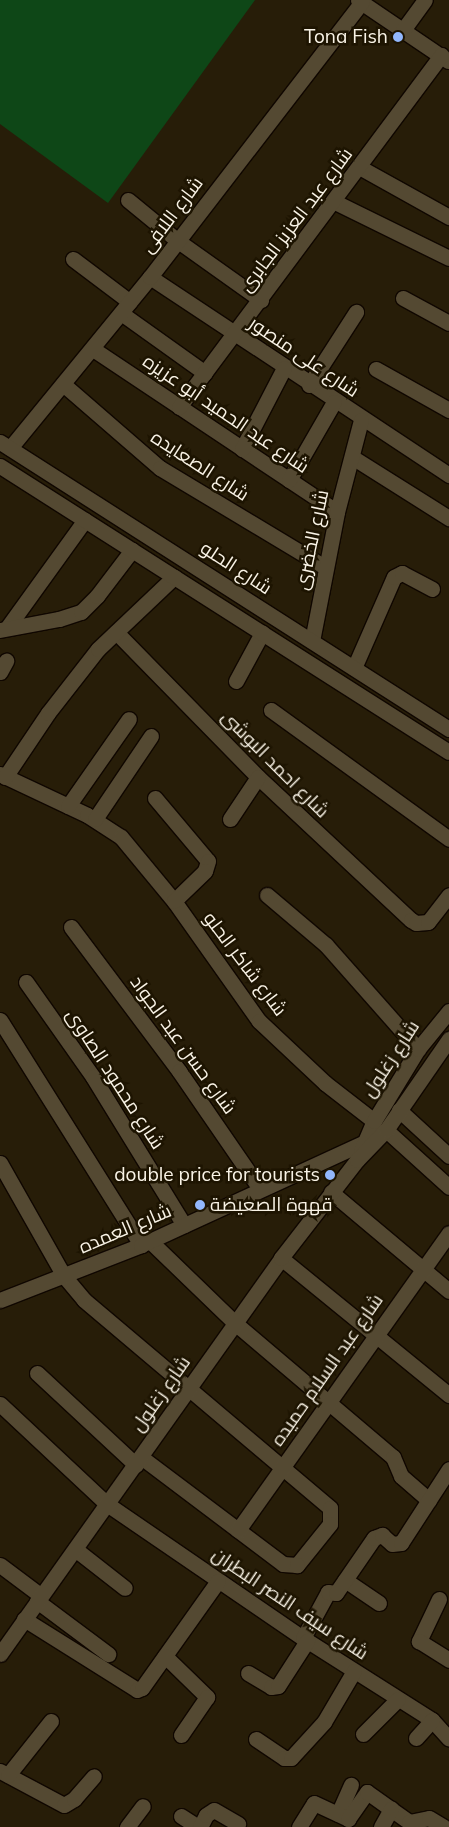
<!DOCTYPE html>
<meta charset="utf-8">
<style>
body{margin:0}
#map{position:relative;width:449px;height:1827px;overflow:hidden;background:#271d08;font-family:Mulish,Cairo,sans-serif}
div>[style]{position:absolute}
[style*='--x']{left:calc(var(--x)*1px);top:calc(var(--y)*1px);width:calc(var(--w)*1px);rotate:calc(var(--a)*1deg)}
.green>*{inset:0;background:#0e4717}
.roads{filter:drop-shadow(1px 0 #100700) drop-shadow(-1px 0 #100700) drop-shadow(0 1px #100700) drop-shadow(0 -1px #100700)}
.minor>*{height:15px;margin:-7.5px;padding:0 7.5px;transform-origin:7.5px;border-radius:7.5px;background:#544932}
.tertiary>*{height:15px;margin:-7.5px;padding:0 7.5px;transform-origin:7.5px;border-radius:7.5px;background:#544932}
.dots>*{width:14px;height:14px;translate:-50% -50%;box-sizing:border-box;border:2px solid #1d1401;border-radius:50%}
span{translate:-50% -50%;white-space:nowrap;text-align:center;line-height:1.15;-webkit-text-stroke:5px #1d1401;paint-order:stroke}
.poi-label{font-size:19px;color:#f9f3e6}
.right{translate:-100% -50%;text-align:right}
.left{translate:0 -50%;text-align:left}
.street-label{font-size:19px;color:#f9f3e6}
</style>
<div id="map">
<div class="green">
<div style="clip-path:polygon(0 0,255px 0,108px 203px,0 124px)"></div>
</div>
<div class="roads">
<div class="minor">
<div style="--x:358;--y:0;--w:109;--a:34.1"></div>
<div style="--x:403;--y:30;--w:37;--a:-54"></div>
<div style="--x:361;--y:168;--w:101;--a:29.1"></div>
<div style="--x:128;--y:200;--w:65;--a:39.4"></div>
<div style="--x:178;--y:241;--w:102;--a:35.4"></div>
<div style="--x:335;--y:202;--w:127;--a:26.2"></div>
<div style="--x:73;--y:259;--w:71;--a:37"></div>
<div style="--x:150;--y:277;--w:359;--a:33.5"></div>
<div style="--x:403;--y:298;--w:52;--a:28.5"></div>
<div style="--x:121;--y:313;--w:103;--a:35.5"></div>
<div style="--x:93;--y:349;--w:293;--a:33.7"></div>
<div style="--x:376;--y:369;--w:84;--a:29.3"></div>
<div style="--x:63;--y:384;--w:128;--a:40.9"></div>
<div style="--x:160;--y:468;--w:192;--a:31"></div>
<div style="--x:309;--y:385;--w:87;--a:-57.2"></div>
<div style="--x:179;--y:407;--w:439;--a:-53.3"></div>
<div style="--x:10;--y:448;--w:221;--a:-50.7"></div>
<div style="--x:150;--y:277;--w:347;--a:-52.4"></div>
<div style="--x:242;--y:449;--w:91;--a:-62.6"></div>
<div style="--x:352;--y:457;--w:115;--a:32.2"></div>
<div style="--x:289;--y:480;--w:90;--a:-60"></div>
<div style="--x:7;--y:628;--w:133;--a:-54.2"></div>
<div style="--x:0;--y:630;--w:60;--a:-10.6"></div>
<div style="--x:59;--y:619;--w:23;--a:-18"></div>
<div style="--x:81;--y:612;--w:23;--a:-45"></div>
<div style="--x:97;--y:596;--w:58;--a:-52.7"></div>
<div style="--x:116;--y:632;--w:203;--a:45.6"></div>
<div style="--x:258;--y:777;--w:209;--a:43.1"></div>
<div style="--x:411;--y:920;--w:6;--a:31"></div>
<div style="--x:416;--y:923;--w:12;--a:-5"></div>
<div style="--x:428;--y:922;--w:34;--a:-52"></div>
<div style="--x:312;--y:641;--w:131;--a:-79"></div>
<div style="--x:337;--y:512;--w:95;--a:-75.4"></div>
<div style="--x:354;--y:668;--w:99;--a:-66.3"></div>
<div style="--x:394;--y:577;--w:9;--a:-27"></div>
<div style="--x:402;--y:573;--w:34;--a:28"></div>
<div style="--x:0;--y:672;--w:13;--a:-61"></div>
<div style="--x:236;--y:681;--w:55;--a:-61.6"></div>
<div style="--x:271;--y:710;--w:220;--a:35.9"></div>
<div style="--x:0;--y:774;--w:96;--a:25.2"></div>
<div style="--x:87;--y:815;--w:40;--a:32.9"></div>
<div style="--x:121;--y:837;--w:83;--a:50.4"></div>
<div style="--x:174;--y:901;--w:147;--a:54.7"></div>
<div style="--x:259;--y:1021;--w:91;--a:43.2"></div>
<div style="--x:325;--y:1083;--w:62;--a:37.8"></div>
<div style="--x:5;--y:777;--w:77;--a:-56.1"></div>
<div style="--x:48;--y:713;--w:81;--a:-52"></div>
<div style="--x:98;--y:649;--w:105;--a:-43.5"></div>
<div style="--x:155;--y:798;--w:82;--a:49.9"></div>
<div style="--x:208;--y:861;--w:10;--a:107"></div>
<div style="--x:205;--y:871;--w:43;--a:135.9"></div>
<div style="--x:68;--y:806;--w:106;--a:-55"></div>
<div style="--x:95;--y:819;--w:100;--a:-56"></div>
<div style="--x:230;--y:819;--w:50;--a:-56.3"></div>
<div style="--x:267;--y:895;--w:77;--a:40.3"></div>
<div style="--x:326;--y:945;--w:139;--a:48.5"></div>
<div style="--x:71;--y:927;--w:180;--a:53.1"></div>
<div style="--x:179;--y:1071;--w:143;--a:55.5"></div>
<div style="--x:26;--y:982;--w:116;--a:54.8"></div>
<div style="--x:93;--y:1077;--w:174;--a:58.4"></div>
<div style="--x:0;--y:1020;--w:266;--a:57.9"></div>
<div style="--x:399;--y:1110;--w:68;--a:42.6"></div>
<div style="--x:386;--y:1130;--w:85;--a:42.1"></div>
<div style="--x:0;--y:1163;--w:130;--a:60.5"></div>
<div style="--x:64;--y:1276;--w:31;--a:50"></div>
<div style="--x:84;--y:1300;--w:322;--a:40.2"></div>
<div style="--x:330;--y:1508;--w:16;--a:90"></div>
<div style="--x:330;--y:1524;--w:53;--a:128.8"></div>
<div style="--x:297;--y:1565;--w:14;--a:-176"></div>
<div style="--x:283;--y:1564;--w:178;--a:-143"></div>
<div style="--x:331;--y:1192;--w:154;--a:40"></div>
<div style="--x:150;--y:1241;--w:120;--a:44"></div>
<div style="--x:236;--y:1324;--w:206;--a:40.3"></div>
<div style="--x:393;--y:1457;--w:21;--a:67"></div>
<div style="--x:401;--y:1476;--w:37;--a:41"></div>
<div style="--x:281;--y:1258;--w:217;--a:39.2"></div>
<div style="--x:0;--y:1300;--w:151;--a:-21.3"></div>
<div style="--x:141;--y:1245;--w:247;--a:-24.7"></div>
<div style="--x:365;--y:1142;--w:7;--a:16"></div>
<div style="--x:37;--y:1373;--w:135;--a:42.9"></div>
<div style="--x:0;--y:1404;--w:146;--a:43.1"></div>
<div style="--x:107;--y:1504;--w:237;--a:34.4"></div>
<div style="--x:303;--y:1638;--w:153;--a:32.4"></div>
<div style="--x:432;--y:1720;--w:25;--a:48"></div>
<div style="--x:238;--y:1530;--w:364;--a:-54.6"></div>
<div style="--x:75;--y:1549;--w:63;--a:38"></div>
<div style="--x:0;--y:1565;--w:50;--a:36.9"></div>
<div style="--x:345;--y:1580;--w:41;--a:34.1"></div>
<div style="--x:439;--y:1599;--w:47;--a:115.5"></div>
<div style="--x:419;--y:1641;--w:36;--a:32"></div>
<div style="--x:37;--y:1601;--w:89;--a:36.7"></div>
<div style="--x:24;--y:1619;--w:133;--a:32.1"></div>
<div style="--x:137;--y:1690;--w:5;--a:-22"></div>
<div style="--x:142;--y:1688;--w:131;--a:-54.6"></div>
<div style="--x:303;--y:1638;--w:52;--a:-61.5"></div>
<div style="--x:328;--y:1592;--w:8;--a:7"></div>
<div style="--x:336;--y:1593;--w:67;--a:-55.4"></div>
<div style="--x:374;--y:1538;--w:9;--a:-21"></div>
<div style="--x:382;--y:1535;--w:13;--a:42"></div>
<div style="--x:392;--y:1544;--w:9;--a:-6"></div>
<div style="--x:401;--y:1543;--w:88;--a:-57"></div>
<div style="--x:165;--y:1656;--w:59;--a:44.3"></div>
<div style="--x:207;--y:1697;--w:46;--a:124.4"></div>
<div style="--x:248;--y:1673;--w:27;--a:31"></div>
<div style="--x:271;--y:1687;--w:7;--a:-8"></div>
<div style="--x:278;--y:1686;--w:54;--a:-57.2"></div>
<div style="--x:363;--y:1734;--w:49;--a:-45"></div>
<div style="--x:416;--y:1738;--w:24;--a:-48"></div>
<div style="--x:256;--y:1739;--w:34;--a:34"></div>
<div style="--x:284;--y:1758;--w:7;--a:0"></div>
<div style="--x:291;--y:1758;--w:49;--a:-47.5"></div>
<div style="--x:324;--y:1722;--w:59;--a:-59.5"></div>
<div style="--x:0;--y:1771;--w:72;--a:28"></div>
<div style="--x:64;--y:1805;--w:12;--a:-31"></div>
<div style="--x:74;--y:1799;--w:30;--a:-49"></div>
<div style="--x:8;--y:1775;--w:69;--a:-51.5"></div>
<div style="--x:338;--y:1814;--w:32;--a:-66"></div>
<div style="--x:181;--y:1816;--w:20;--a:33"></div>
<div style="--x:127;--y:1827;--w:26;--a:-53"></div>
<div style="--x:200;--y:1827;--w:13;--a:-63"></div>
<div style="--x:206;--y:1815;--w:9;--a:-32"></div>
<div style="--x:214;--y:1810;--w:28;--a:30"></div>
<div style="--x:299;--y:1827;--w:28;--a:-58"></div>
<div style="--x:314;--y:1803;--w:38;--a:25"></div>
<div style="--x:348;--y:1819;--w:33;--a:-55"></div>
<div style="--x:367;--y:1792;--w:52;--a:35.5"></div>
<div style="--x:409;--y:1822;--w:20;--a:-11"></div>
<div style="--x:429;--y:1818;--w:17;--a:31"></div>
<div style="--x:381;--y:1827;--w:21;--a:-61"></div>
</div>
<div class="tertiary">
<div style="--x:0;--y:442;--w:533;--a:32.59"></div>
<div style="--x:0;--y:466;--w:532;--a:32.5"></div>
<div style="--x:361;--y:1151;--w:33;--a:-67"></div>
<div style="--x:374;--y:1121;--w:84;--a:-58.6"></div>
<div style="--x:418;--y:1049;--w:49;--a:-50.8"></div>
<div style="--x:0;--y:1654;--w:486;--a:-54.6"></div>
<div style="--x:281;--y:1258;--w:124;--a:-52.2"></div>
<div style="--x:357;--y:1160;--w:42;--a:-46"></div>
<div style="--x:386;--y:1130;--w:111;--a:-55.3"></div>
</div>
</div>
<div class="dots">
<div style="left:398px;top:37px;background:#92b7fd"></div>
<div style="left:330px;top:1175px;background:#92b7fd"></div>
<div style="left:200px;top:1205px;background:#92b7fd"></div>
</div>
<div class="poi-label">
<span class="right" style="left:388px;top:37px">Tona Fish</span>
<span class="right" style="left:320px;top:1175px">double price for tourists</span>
<span class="left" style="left:210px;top:1205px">قهوة الصعيضة</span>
</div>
<div class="street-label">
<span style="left:172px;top:215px;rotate:-53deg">شارع اللافى</span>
<span style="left:296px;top:220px;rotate:-53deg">شارع عبد العزيز الجابرى</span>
<span style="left:304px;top:357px;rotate:34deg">شارع على منصور</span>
<span style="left:226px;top:414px;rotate:34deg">شارع عبد الحميد أبو عزيزه</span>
<span style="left:200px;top:466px;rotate:33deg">شارع الصعايده</span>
<span style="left:312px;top:540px;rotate:-78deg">شارع الخضرى</span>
<span style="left:236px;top:568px;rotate:33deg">شارع الحلو</span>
<span style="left:275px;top:764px;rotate:45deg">شارع احمد البوشى</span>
<span style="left:245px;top:964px;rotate:53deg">شارع شاكر الحلو</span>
<span style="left:183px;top:1045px;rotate:54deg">شارع حسن عبد الجواد</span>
<span style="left:391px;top:1059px;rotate:-57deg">شارع زغلول</span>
<span style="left:115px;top:1079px;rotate:57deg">شارع محمود الصاوى</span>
<span style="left:125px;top:1229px;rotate:-23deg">شارع العمده</span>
<span style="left:327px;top:1370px;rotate:-55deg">شارع عبد السلام حميده</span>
<span style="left:161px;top:1394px;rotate:-55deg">شارع زغلول</span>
<span style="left:290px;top:1604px;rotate:34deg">شارع سيف النصر البطران</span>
</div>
</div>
